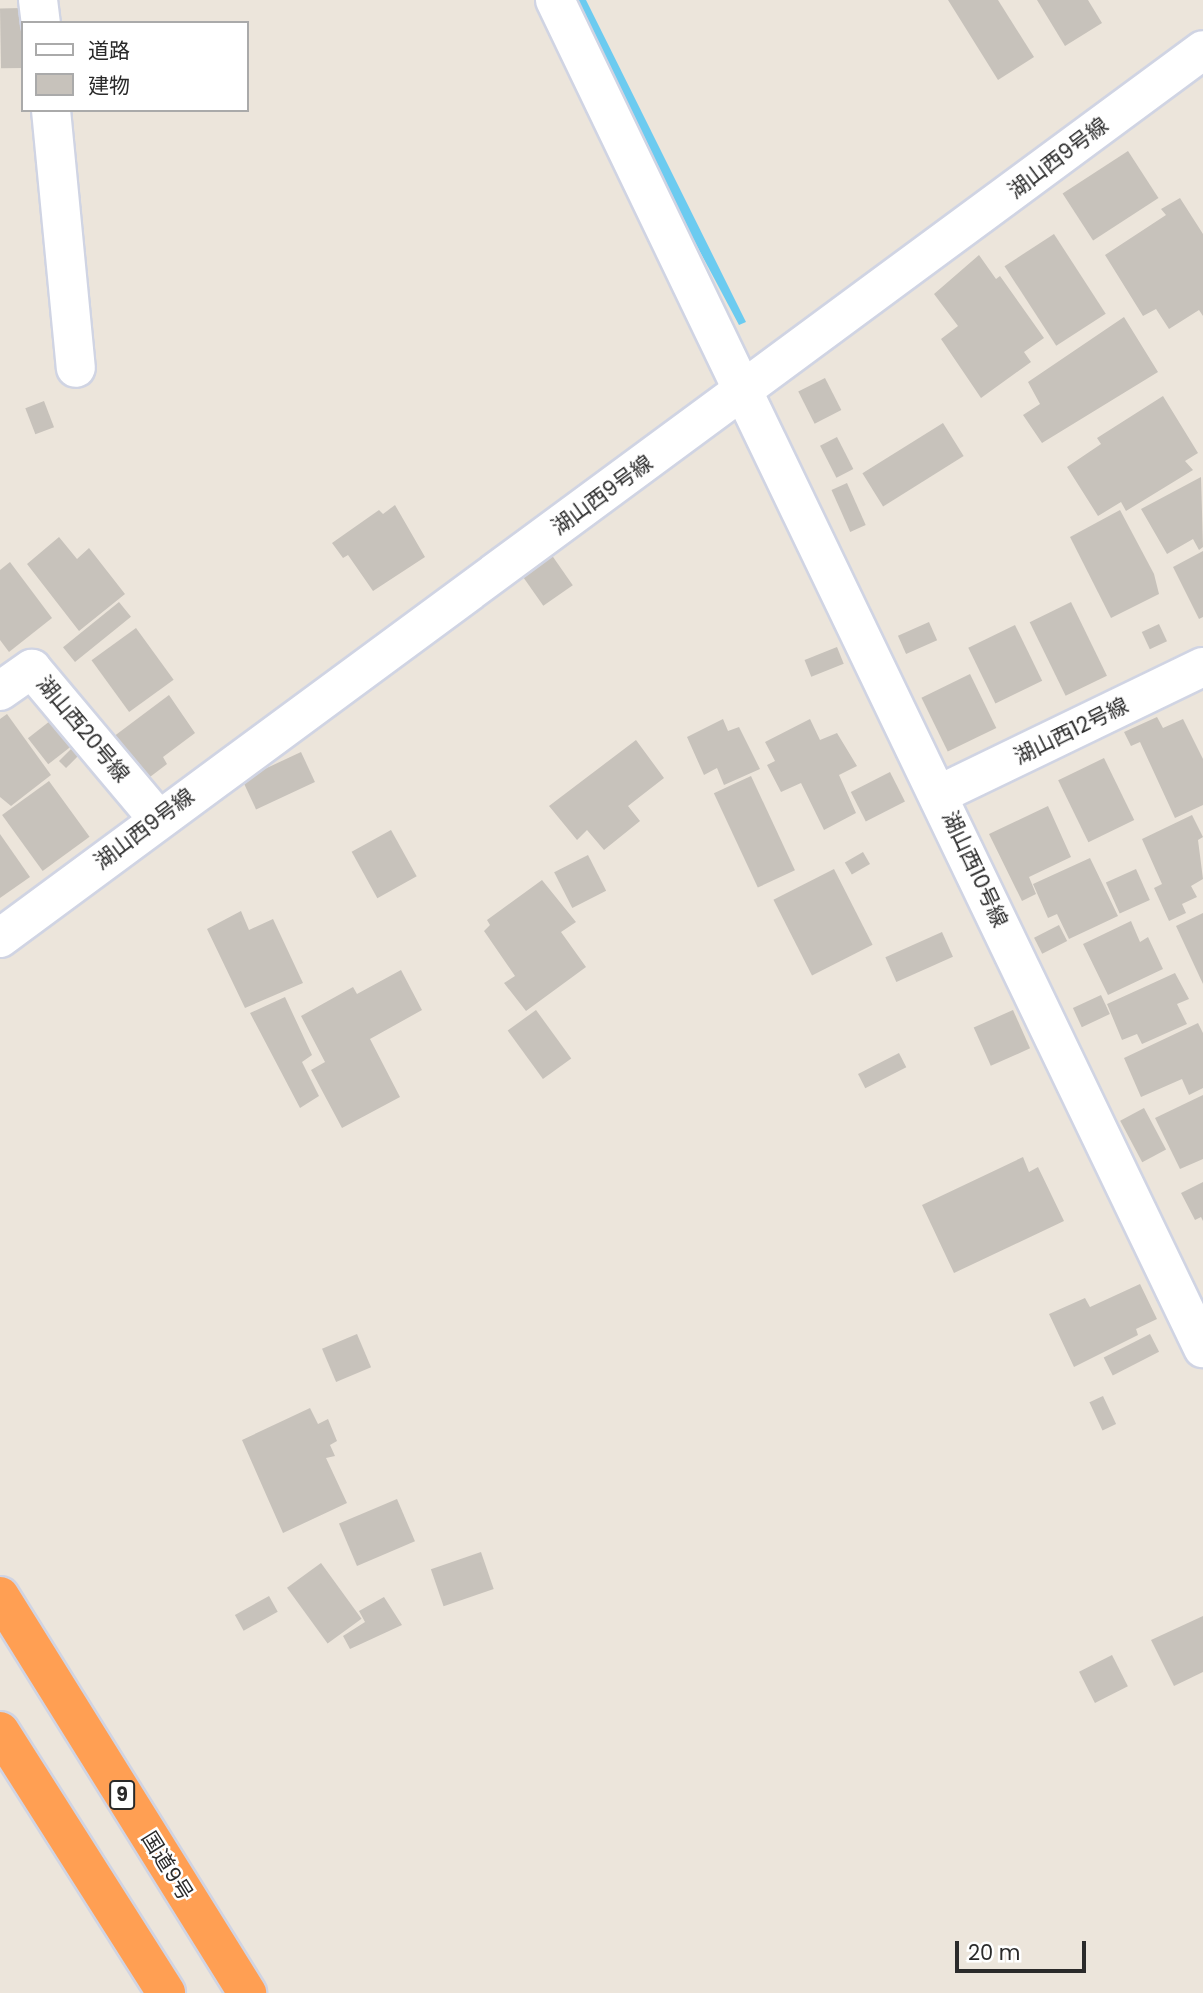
<!DOCTYPE html>
<meta charset="utf-8">
<style>
body{margin:0}
#map{position:relative;width:1203px;height:1993px;overflow:hidden;background:#ece5db;font-family:Poppins,"Noto Sans JP",sans-serif}
div>[style]{position:absolute}
[style*='--x']{left:calc(var(--x)*1px);top:calc(var(--y)*1px);width:calc(var(--w)*1px);rotate:calc(var(--a)*1deg)}
.water>*{inset:0;background:#6ccbf0}
.building>*{inset:0;background:#c7c2bb;transform-origin:0 0}
.roads{filter:drop-shadow(2px 0 #d0d4e3) drop-shadow(-2px 0 #d0d4e3) drop-shadow(0 2px #d0d4e3) drop-shadow(0 -2px #d0d4e3)}
.street>*{height:38px;margin:-19px;padding:0 19px;transform-origin:19px;border-radius:19px;background:#fff}
.highway>*{height:38px;margin:-19px;padding:0 19px;transform-origin:19px;border-radius:19px;background:#ff9f53}
span{translate:-50% -50%;white-space:nowrap;text-align:center;line-height:1.15;-webkit-text-stroke:5px #fff;paint-order:stroke}
.shield-label span{padding:2px 5px;background:#fff;border:2px solid;border-radius:5px;-webkit-text-stroke-width:0}
.shield-label{font-size:19px;color:#2a2a2a;font-weight:700}
.street-label{font-size:21px;color:#2a2a2a}
.legend{position:absolute;left:21px;top:21px;width:228px;height:91px;box-sizing:border-box;background:#fff;border:2px solid #aaa;margin:0;padding:9px 12px;list-style:none;font-size:21px;color:#2a2a2a}
.legend li{display:flex;align-items:center;gap:14px;height:35px}
.legend b{width:35px;border:2px solid #aaa}
.scale{position:absolute;left:955px;top:1941px;width:131px;height:32px;box-sizing:border-box;border:4px solid #2a2a2a;border-top:0;padding-left:9px;font-size:21px;line-height:24px;white-space:nowrap;color:#2a2a2a;-webkit-text-stroke:5px #fff;paint-order:stroke}
</style>
<div id="map">
<div class="water">
<div style="clip-path:polygon(578px 0,586px 0,746px 322px,739px 325px,673px 201px)"></div>
</div>
<div class="building">
<div style="clip-path:polygon(948px 0,998px 0,1034px 57px,998px 80px)"></div>
<div style="clip-path:polygon(1037px 0,1088px 0,1102px 23px,1065px 46px)"></div>
<div style="left:22px;top:8px;width:60px;height:22px;rotate:89deg"></div>
<div style="left:1128px;top:151px;width:56px;height:78px;rotate:57deg"></div>
<div style="clip-path:polygon(1180px 198px,1203px 234px,1203px 316px,1199px 310px,1169px 329px,1156px 309px,1143px 316px,1105px 255px,1166px 215px,1161px 209px)"></div>
<div style="left:1054px;top:234px;width:95px;height:59px;rotate:57deg"></div>
<div style="clip-path:polygon(979px 255px,996px 279px,1000px 276px,1044px 338px,1024px 352px,1031px 362px,981px 398px,941px 339px,958px 326px,934px 294px)"></div>
<div style="clip-path:polygon(1124px 317px,1158px 372px,1042px 443px,1023px 415px,1040px 404px,1028px 382px)"></div>
<div style="left:825px;top:378px;width:36px;height:30px;rotate:63deg"></div>
<div style="clip-path:polygon(1163px 396px,1198px 453px,1185px 461px,1193px 470px,1126px 511px,1121px 502px,1098px 516px,1067px 467px,1101px 444px,1097px 438px)"></div>
<div style="left:44px;top:401px;width:28px;height:20px;rotate:69deg"></div>
<div style="left:943px;top:423px;width:39px;height:95px;rotate:58deg"></div>
<div style="left:837px;top:437px;width:36px;height:19px;rotate:63deg"></div>
<div style="clip-path:polygon(1201px 477px,1203px 547px,1199px 550px,1193px 539px,1167px 554px,1141px 509px)"></div>
<div style="left:847px;top:483px;width:46px;height:17px;rotate:66deg"></div>
<div style="clip-path:polygon(395px 505px,425px 557px,373px 591px,348px 555px,343px 558px,332px 543px,379px 510px,383px 514px)"></div>
<div style="clip-path:polygon(1120px 510px,1154px 574px,1159px 594px,1111px 618px,1070px 537px)"></div>
<div style="clip-path:polygon(59px 537px,77px 559px,89px 548px,125px 594px,79px 631px,27px 564px)"></div>
<div style="clip-path:polygon(1203px 551px,1203px 617px,1199px 619px,1173px 567px)"></div>
<div style="left:551px;top:554px;width:38px;height:36px;rotate:55deg"></div>
<div style="clip-path:polygon(10px 562px,52px 618px,9px 652px,0 640px,0 570px)"></div>
<div style="left:119px;top:602px;width:19px;height:72px;rotate:51deg"></div>
<div style="left:1071px;top:602px;width:82px;height:46px;rotate:64deg"></div>
<div style="left:929px;top:622px;width:20px;height:34px;rotate:66deg"></div>
<div style="left:1159px;top:624px;width:19px;height:19px;rotate:65deg"></div>
<div style="left:1015px;top:625px;width:62px;height:52px;rotate:64deg"></div>
<div style="left:136px;top:628px;width:64px;height:55px;rotate:54deg"></div>
<div style="left:837px;top:647px;width:18px;height:35px;rotate:68deg"></div>
<div style="left:970px;top:674px;width:60px;height:54px;rotate:64deg"></div>
<div style="clip-path:polygon(169px 695px,195px 733px,163px 757px,167px 764px,146px 780px,113px 737px)"></div>
<div style="clip-path:polygon(7px 714px,51px 775px,11px 806px,0 797px,0 719px)"></div>
<div style="clip-path:polygon(1157px 717px,1163px 728px,1183px 719px,1203px 759px,1203px 805px,1175px 818px,1140px 742px,1131px 746px,1124px 732px)"></div>
<div style="clip-path:polygon(723px 719px,728px 731px,739px 727px,760px 769px,724px 785px,717px 768px,704px 775px,687px 737px)"></div>
<div style="clip-path:polygon(810px 719px,820px 740px,837px 733px,857px 766px,839px 775px,856px 813px,824px 830px,801px 783px,781px 792px,767px 765px,775px 761px,765px 742px)"></div>
<div style="left:50px;top:721px;width:33px;height:28px;rotate:52deg"></div>
<div style="clip-path:polygon(636px 740px,664px 778px,628px 806px,640px 821px,604px 850px,587px 830px,577px 840px,549px 806px)"></div>
<div style="left:71px;top:749px;width:10px;height:17px;rotate:45deg"></div>
<div style="left:301px;top:752px;width:33px;height:65px;rotate:65deg"></div>
<div style="left:1104px;top:758px;width:69px;height:51px;rotate:64deg"></div>
<div style="left:890px;top:772px;width:33px;height:44px;rotate:63deg"></div>
<div style="left:751px;top:776px;width:104px;height:41px;rotate:65deg"></div>
<div style="left:49px;top:781px;width:69px;height:58px;rotate:54deg"></div>
<div style="clip-path:polygon(1048px 806px,1071px 857px,1029px 877px,1036px 894px,1022px 901px,989px 834px)"></div>
<div style="clip-path:polygon(1192px 815px,1203px 837px,1198px 840px,1203px 879px,1191px 886px,1197px 897px,1182px 904px,1186px 913px,1169px 921px,1154px 888px,1162px 884px,1142px 839px)"></div>
<div style="left:391px;top:830px;width:53px;height:45px;rotate:61deg"></div>
<div style="clip-path:polygon(0 834px,30px 877px,0 898px)"></div>
<div style="left:863px;top:852px;width:14px;height:21px;rotate:60deg"></div>
<div style="left:588px;top:855px;width:40px;height:38px;rotate:63deg"></div>
<div style="clip-path:polygon(1090px 858px,1118px 916px,1069px 939px,1057px 914px,1048px 918px,1033px 884px)"></div>
<div style="left:834px;top:869px;width:85px;height:68px;rotate:63deg"></div>
<div style="left:1136px;top:869px;width:34px;height:33px;rotate:66deg"></div>
<div style="clip-path:polygon(542px 880px,576px 922px,561px 932px,586px 967px,526px 1011px,504px 983px,515px 976px,484px 931px,490px 925px,487px 920px)"></div>
<div style="clip-path:polygon(241px 911px,249px 930px,273px 919px,303px 983px,245px 1008px,207px 929px)"></div>
<div style="clip-path:polygon(1203px 913px,1203px 984px,1176px 926px)"></div>
<div style="clip-path:polygon(1131px 921px,1140px 942px,1148px 937px,1163px 969px,1108px 995px,1083px 944px)"></div>
<div style="left:1059px;top:925px;width:18px;height:28px;rotate:63deg"></div>
<div style="left:942px;top:932px;width:27px;height:62px;rotate:66deg"></div>
<div style="clip-path:polygon(401px 970px,422px 1010px,370px 1039px,400px 1097px,342px 1128px,311px 1070px,325px 1062px,301px 1016px,353px 987px,357px 994px)"></div>
<div style="clip-path:polygon(1175px 973px,1189px 999px,1177px 1004px,1187px 1024px,1142px 1044px,1137px 1034px,1122px 1040px,1107px 1004px)"></div>
<div style="left:1101px;top:995px;width:21px;height:31px;rotate:65deg"></div>
<div style="clip-path:polygon(285px 997px,312px 1055px,302px 1062px,319px 1096px,300px 1108px,250px 1013px)"></div>
<div style="left:536px;top:1010px;width:60px;height:35px;rotate:54deg"></div>
<div style="left:1013px;top:1010px;width:42px;height:43px;rotate:66deg"></div>
<div style="clip-path:polygon(1198px 1023px,1203px 1033px,1203px 1088px,1189px 1095px,1182px 1079px,1141px 1097px,1124px 1058px)"></div>
<div style="left:899px;top:1053px;width:16px;height:46px;rotate:63deg"></div>
<div style="clip-path:polygon(1203px 1095px,1203px 1159px,1180px 1169px,1155px 1118px)"></div>
<div style="left:1144px;top:1108px;width:47px;height:27px;rotate:62deg"></div>
<div style="clip-path:polygon(1023px 1157px,1029px 1172px,1038px 1167px,1064px 1221px,954px 1273px,922px 1205px)"></div>
<div style="clip-path:polygon(1203px 1182px,1203px 1221px,1201px 1217px,1195px 1220px,1181px 1193px)"></div>
<div style="clip-path:polygon(1140px 1284px,1157px 1319px,1136px 1329px,1138px 1335px,1074px 1367px,1049px 1314px,1085px 1298px,1090px 1307px)"></div>
<div style="left:357px;top:1334px;width:36px;height:38px;rotate:67deg"></div>
<div style="left:1150px;top:1334px;width:20px;height:52px;rotate:63deg"></div>
<div style="left:1103px;top:1396px;width:31px;height:15px;rotate:65deg"></div>
<div style="clip-path:polygon(310px 1408px,318px 1424px,328px 1419px,337px 1441px,330px 1445px,335px 1456px,326px 1458px,347px 1503px,283px 1533px,242px 1440px)"></div>
<div style="left:397px;top:1499px;width:46px;height:63px;rotate:67deg"></div>
<div style="left:481px;top:1552px;width:39px;height:53px;rotate:71deg"></div>
<div style="left:321px;top:1563px;width:69px;height:42px;rotate:54deg"></div>
<div style="left:269px;top:1596px;width:18px;height:39px;rotate:61deg"></div>
<div style="clip-path:polygon(384px 1597px,402px 1625px,350px 1649px,343px 1636px,365px 1622px,359px 1611px)"></div>
<div style="clip-path:polygon(1203px 1616px,1203px 1672px,1174px 1686px,1151px 1640px)"></div>
<div style="left:1112px;top:1655px;width:35px;height:37px;rotate:63deg"></div>
</div>
<div class="roads">
<div class="street">
<div style="--x:38;--y:0;--w:23;--a:83"></div>
<div style="--x:555;--y:0;--w:1496;--a:64.33"></div>
<div style="--x:51;--y:110;--w:259;--a:84.5"></div>
<div style="--x:0;--y:691;--w:39;--a:-35"></div>
<div style="--x:32;--y:669;--w:196;--a:50"></div>
<div style="--x:940;--y:794;--w:292;--a:-25.8"></div>
<div style="--x:0;--y:938;--w:1495;--a:-36.43"></div>
</div>
<div class="highway">
<div style="--x:0;--y:1596;--w:468;--a:58.1"></div>
<div style="--x:0;--y:1731;--w:310;--a:57.6"></div>
</div>
</div>
<div class="shield-label">
<span style="left:122px;top:1795px">9</span>
</div>
<div class="street-label">
<span style="left:1058px;top:158px;rotate:-37deg">湖山西9号線</span>
<span style="left:602px;top:495px;rotate:-36deg">湖山西9号線</span>
<span style="left:83px;top:729px;rotate:50deg">湖山西20号線</span>
<span style="left:1071px;top:731px;rotate:-26deg">湖山西12号線</span>
<span style="left:144px;top:829px;rotate:-37deg">湖山西9号線</span>
<span style="left:975px;top:869px;rotate:65deg">湖山西10号線</span>
<span style="left:167px;top:1866px;rotate:58deg">国道9号</span>
</div>
<ul class="legend">
<li><b style="height:9px;background:#fff"></b>道路</li>
<li><b style="height:19px;background:#c7c2bb"></b>建物</li>
</ul>
<div class="scale">20 m</div>
</div>
